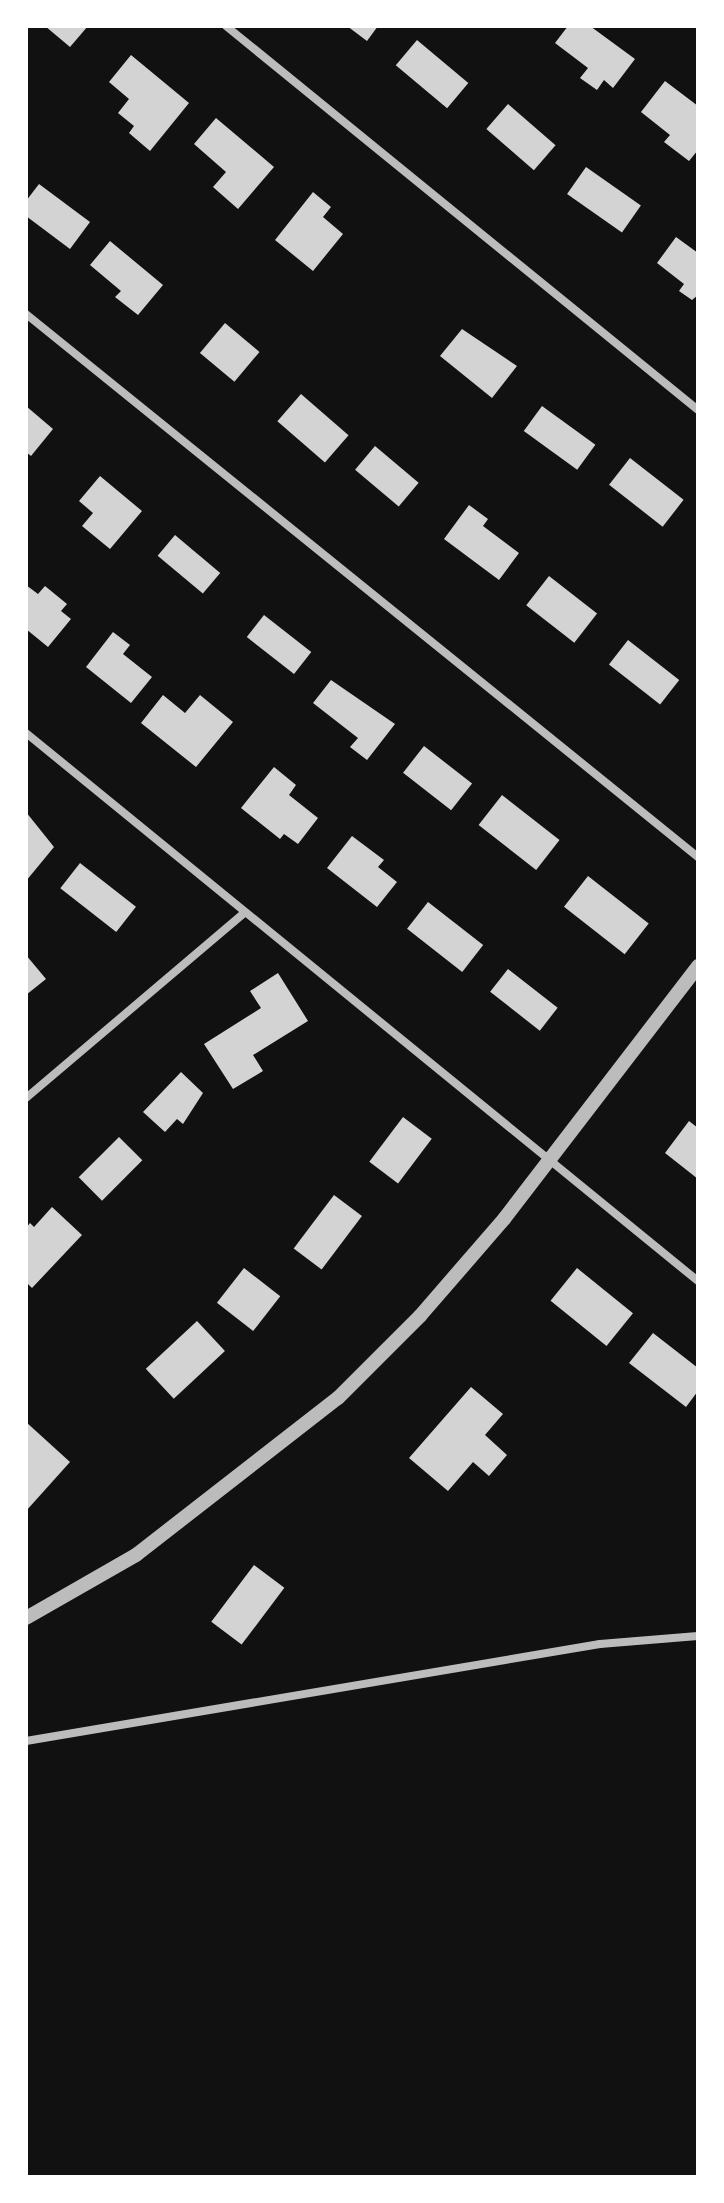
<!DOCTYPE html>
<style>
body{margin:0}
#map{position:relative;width:724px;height:2203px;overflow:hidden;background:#111;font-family:Ubuntu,sans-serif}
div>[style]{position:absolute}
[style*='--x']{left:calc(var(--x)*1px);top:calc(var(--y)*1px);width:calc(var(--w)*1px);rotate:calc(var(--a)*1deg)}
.building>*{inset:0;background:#d3d3d3;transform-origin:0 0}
.minor>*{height:8px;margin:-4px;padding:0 4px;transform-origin:4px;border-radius:4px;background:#bcbcbc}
.tertiary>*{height:14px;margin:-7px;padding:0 7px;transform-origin:7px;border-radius:7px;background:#bcbcbc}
span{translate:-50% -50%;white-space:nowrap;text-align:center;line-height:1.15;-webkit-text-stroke:7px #fff;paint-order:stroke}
.frame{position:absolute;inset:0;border:28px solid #fff;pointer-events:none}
</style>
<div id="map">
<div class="building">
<div style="clip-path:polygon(45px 26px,88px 26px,70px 47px)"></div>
<div style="clip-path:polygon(347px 26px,378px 26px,367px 41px)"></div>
<div style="clip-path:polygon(568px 26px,590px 26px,635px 59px,613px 88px,604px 80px,597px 90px,580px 78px,588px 68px,555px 43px)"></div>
<div style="left:417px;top:40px;width:67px;height:33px;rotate:40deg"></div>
<div style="clip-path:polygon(131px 55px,189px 103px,150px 151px,129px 133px,134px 126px,118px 113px,129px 99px,109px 82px)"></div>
<div style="clip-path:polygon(665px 81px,698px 106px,698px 150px,689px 161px,664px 142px,670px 135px,641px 112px)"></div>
<div style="left:508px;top:104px;width:63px;height:33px;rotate:41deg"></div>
<div style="clip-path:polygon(216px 118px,274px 167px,238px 209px,213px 187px,226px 172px,194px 144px)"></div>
<div style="left:586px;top:167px;width:67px;height:33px;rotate:35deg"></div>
<div style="clip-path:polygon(39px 184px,90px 222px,70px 249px,26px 216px,26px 201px)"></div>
<div style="clip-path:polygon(313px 192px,331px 207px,323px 217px,343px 234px,313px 271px,275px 240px)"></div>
<div style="clip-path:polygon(676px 237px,698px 253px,698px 295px,692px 300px,679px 291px,684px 284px,657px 263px)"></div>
<div style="clip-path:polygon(110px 241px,163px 285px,138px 315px,115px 297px,121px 291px,90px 265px)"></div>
<div style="left:225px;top:323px;width:45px;height:39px;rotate:40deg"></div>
<div style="clip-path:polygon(462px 329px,517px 366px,492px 398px,440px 356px)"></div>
<div style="left:301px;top:394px;width:63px;height:36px;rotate:41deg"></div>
<div style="clip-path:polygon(26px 406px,53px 429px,31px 456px,26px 452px)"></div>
<div style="left:542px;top:406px;width:66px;height:31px;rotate:36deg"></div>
<div style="left:375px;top:446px;width:57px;height:31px;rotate:40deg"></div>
<div style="left:630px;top:458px;width:68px;height:34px;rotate:38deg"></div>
<div style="clip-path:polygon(100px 476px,142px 511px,110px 549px,82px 526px,93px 513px,79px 501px)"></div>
<div style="clip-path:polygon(469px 505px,488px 519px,483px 526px,519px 553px,499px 580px,444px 539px)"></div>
<div style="left:175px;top:535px;width:59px;height:27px;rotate:40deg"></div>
<div style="left:549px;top:576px;width:61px;height:37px;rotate:38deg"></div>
<div style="clip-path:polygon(26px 585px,38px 594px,45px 586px,67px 604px,61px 611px,71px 619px,48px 647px,26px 629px)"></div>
<div style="left:264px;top:615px;width:60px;height:28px;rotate:38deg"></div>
<div style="clip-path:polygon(113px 632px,130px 645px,123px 654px,152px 677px,131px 703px,86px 667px)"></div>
<div style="left:628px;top:640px;width:65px;height:31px;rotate:38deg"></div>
<div style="clip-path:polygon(331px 680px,395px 724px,367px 760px,350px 747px,358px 738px,313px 703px)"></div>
<div style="clip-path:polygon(163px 695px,185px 713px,200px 695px,233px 722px,196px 767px,141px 723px)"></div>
<div style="left:424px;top:746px;width:61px;height:34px;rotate:38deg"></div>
<div style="clip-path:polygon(274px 767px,296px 785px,289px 795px,318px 818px,298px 844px,284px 834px,280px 839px,241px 808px)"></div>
<div style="left:502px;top:795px;width:73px;height:38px;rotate:38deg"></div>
<div style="clip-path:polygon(26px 812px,54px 847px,26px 881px)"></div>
<div style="clip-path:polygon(352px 836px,384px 860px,378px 867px,397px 882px,377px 907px,327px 868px)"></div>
<div style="left:80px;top:863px;width:71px;height:32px;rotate:38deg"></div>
<div style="left:588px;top:876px;width:77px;height:39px;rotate:38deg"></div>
<div style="left:428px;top:902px;width:70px;height:34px;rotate:38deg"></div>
<div style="clip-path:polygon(26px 955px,46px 979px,26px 995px)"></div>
<div style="left:508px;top:969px;width:63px;height:29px;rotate:38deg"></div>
<div style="clip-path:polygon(278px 973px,308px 1021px,253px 1055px,263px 1071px,233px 1089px,204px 1044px,261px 1008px,250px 991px)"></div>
<div style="clip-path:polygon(181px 1072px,203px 1093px,183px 1124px,177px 1119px,165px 1132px,143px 1112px)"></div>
<div style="left:403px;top:1117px;width:36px;height:56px;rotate:37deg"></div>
<div style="clip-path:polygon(689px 1121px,698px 1128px,698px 1179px,665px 1153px)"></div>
<div style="left:119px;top:1137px;width:33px;height:57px;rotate:45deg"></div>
<div style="left:334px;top:1195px;width:35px;height:67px;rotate:37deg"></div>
<div style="clip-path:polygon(52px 1207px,82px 1235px,32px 1288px,26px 1282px,26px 1228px,30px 1223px,34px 1227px)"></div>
<div style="left:244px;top:1268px;width:46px;height:44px;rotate:38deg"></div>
<div style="left:577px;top:1268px;width:72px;height:42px;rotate:39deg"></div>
<div style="left:197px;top:1321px;width:41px;height:70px;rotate:47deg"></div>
<div style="clip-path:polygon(653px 1333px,698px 1368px,698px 1391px,686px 1407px,629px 1363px)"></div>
<div style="clip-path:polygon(471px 1387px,503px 1414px,485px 1435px,507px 1455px,489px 1476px,473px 1462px,448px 1491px,409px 1458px)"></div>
<div style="clip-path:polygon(26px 1422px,70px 1462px,26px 1511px)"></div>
<div style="left:254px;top:1565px;width:38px;height:71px;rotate:37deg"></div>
</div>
<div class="minor">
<div style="--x:226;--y:26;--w:608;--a:39.13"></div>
<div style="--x:26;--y:314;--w:864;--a:38.94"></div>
<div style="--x:26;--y:733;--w:867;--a:39.2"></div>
<div style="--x:26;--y:1098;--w:287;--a:-40.3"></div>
<div style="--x:26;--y:1741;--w:582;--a:-9.59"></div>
<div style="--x:600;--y:1644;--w:98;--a:-4.7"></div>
</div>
<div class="tertiary">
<div style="--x:26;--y:1618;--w:127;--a:-29.8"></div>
<div style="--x:136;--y:1555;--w:256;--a:-37.9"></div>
<div style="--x:338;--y:1398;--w:116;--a:-45"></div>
<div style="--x:420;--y:1316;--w:128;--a:-49.1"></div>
<div style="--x:504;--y:1219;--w:319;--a:-52.5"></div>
</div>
<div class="frame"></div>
</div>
